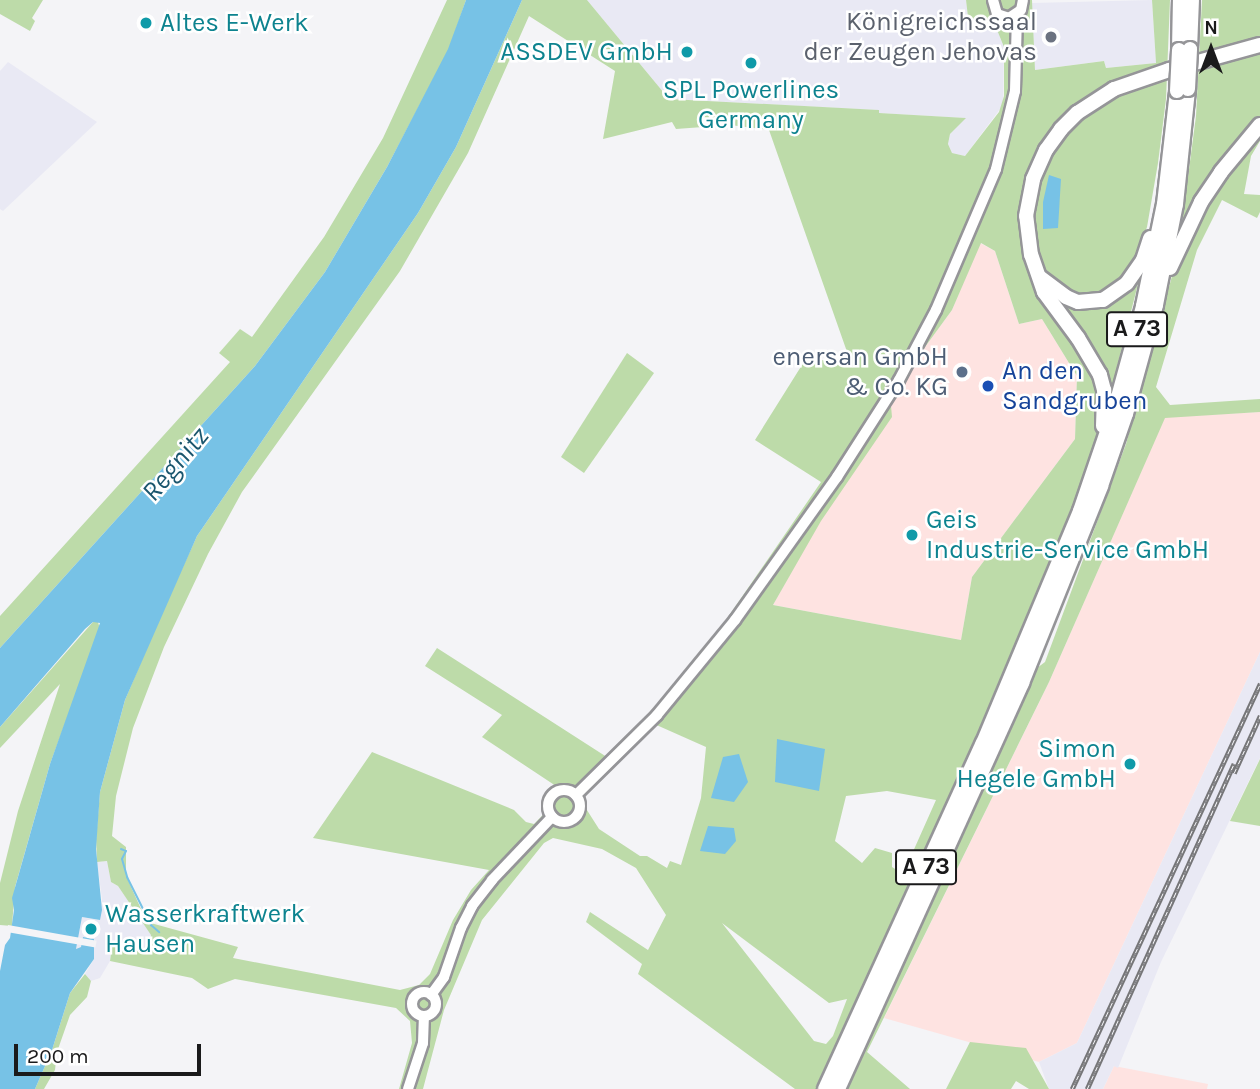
<!DOCTYPE html>
<meta charset="utf-8">
<style>
body{margin:0}
#map{position:relative;width:1260px;height:1089px;overflow:hidden;background:#f4f4f7;font-family:Karla,sans-serif}
div>[style]{position:absolute}
[style*='--x']{left:calc(var(--x)*1px);top:calc(var(--y)*1px);width:calc(var(--w)*1px);rotate:calc(var(--a)*1deg)}
.commercial>*{inset:0;background:#fee3e1}
.built>*{inset:0;background:#e9e9f4}
.green>*{inset:0;background:#bddba9}
.water>*{inset:0;background:#77c2e6}
.pier>*{inset:0;background:#f4f4f7;transform-origin:0 0}
.stream>*{height:2px;margin:-1px;padding:0 1px;transform-origin:1px;border-radius:1px;background:#77c2e6}
.roads{filter:drop-shadow(2px 0 #959598) drop-shadow(-2px 0 #959598) drop-shadow(0 2px #959598) drop-shadow(0 -2px #959598)}
.secondary>*{height:10px;margin:-5px;padding:0 5px;transform-origin:5px;border-radius:5px;background:#fff}
.secondary>.ring{margin:-5px;padding:0;box-sizing:content-box;background:none;border:10px solid #fff;border-radius:50%}
.highway>*{height:14px;margin:-7px;padding:0 7px;transform-origin:7px;border-radius:7px;background:#fff}
.rail>*{height:4.5px;margin-top:-2.25px;transform-origin:0;background:repeating-linear-gradient(90deg,#fff 0 5px,#767678 0 10px);box-sizing:border-box;border-block:2px solid #767678}
.bridges{filter:drop-shadow(2px 0 #959598) drop-shadow(-2px 0 #959598) drop-shadow(0 2px #959598) drop-shadow(0 -2px #959598)}
.highway-bridge>*{height:14px;margin:-7px;padding:0 7px;transform-origin:7px;border-radius:7px;background:#fff}
.dots>*{width:19px;height:19px;translate:-50% -50%;box-sizing:border-box;border:4px solid #fff;border-radius:50%}
span{translate:-50% -50%;white-space:nowrap;text-align:center;line-height:1.15;-webkit-text-stroke:5px #fff;paint-order:stroke}
.shield-label span{padding:2px 5px;background:#fff;border:2px solid;border-radius:5px;-webkit-text-stroke-width:0}
.shield-label{font-size:24px;color:#1a1a1b;font-weight:700}
.worship-label{font-size:26px;color:#5b616d}
.right{translate:-100% -50%;text-align:right}
.culture-label{font-size:26px;color:#0d838f}
.left{translate:0 -50%;text-align:left}
.service-label{font-size:26px;color:#4e5e75}
.transit-label{font-size:26px;color:#164399}
.water-label{font-size:28px;color:#1a566e;font-style:italic}
.north{position:absolute;left:1176px;top:14px;width:70px;height:70px;-webkit-text-stroke:5px #fff;paint-order:stroke;rotate:0deg;font-size:19px;font-weight:700;line-height:28px;text-align:center;color:#1a1a1b}
.north::after{content:'';display:block;margin:auto;width:24px;height:32px;background:#1a1a1b;clip-path:polygon(50% 0,100% 100%,50% 72%,0 100%)}
.scale{position:absolute;left:14px;top:1044px;width:187px;height:32px;box-sizing:border-box;border:4px solid #1a1a1b;border-top:0;padding-left:9px;font-size:21px;line-height:24px;white-space:nowrap;color:#1a1a1b;-webkit-text-stroke:5px #fff;paint-order:stroke}
</style>
<div id="map">
<div class="commercial">
<div style="clip-path:polygon(980px 243px,995px 251px,1019px 324px,1042px 319px,1077px 376px,1075px 439px,972px 577px,961px 640px,773px 605px,890px 395px,952px 310px)"></div>
<div style="clip-path:polygon(1260px 412px,1260px 652px,1077px 1043px,1039px 1062px,884px 1018px,1049px 682px,1165px 417px)"></div>
<div style="clip-path:polygon(1114px 1066px,1208px 1084px,1207px 1089px,1103px 1089px)"></div>
</div>
<div class="built">
<div style="clip-path:polygon(587px 0,966px 0,968px 17px,995px 25px,1004px 47px,1003px 105px,965px 156px,952px 153px,948px 144px,950px 134px,965px 118px,879px 113px,878px 110px,669px 99px)"></div>
<div style="clip-path:polygon(1152px 0,1156px 63px,1106px 68px,1104px 61px,1035px 70px,1032px 3px)"></div>
<div style="clip-path:polygon(8px 62px,97px 122px,3px 211px,0 209px,0 71px)"></div>
<div style="clip-path:polygon(1260px 652px,1260px 758px,1161px 962px,1118px 1068px,1114px 1066px,1103px 1089px,1049px 1089px,1039px 1062px,1077px 1043px)"></div>
<div style="clip-path:polygon(107px 861px,111px 882px,118px 886px,152px 935px,148px 953px,112px 946px,110px 961px,100px 978px,91px 981px,85px 974px,94px 959px,94px 939px,83px 937px,81px 947px,76px 949px,82px 917px,99px 920px,102px 899px,97px 862px)"></div>
</div>
<div class="green">
<div style="clip-path:polygon(0 0,43px 0,32px 18px,35px 21px,30px 31px,0 14px)"></div>
<div style="clip-path:polygon(447px 0,466px 0,449px 49px,387px 167px,325px 272px,255px 366px,0 648px,0 616px,230px 362px,219px 353px,240px 329px,252px 337px,324px 237px,383px 138px)"></div>
<div style="clip-path:polygon(evenodd,522px 0,587px 0,669px 99px,879px 110px,879px 113px,966px 118px,950px 134px,948px 144px,952px 153px,965px 156px,999px 112px,1004px 96px,1004px 47px,995px 25px,968px 17px,966px 0,1032px 0,1035px 70px,1104px 61px,1106px 68px,1156px 63px,1152px 0,1170px 0,1166px 99px,1158px 163px,1147px 227px,1137px 256px,1140px 276px,1098px 442px,1014px 657px,817px 1089px,795px 1089px,638px 974px,642px 964px,586px 922px,590px 912px,648px 950px,666px 915px,636px 868px,602px 849px,553px 838px,544px 843px,482px 920px,444px 1010px,423px 1089px,399px 1089px,412px 1043px,410px 1021px,396px 1008px,235px 979px,208px 989px,192px 978px,110px 961px,112px 946px,148px 953px,151px 935px,118px 886px,111px 882px,107px 861px,97px 862px,96px 839px,100px 792px,125px 700px,161px 615px,197px 536px,418px 213px,456px 147px,522px 0,529px 16px,615px 71px,603px 139px,672px 122px,676px 129px,730px 125px,769px 130px,852px 366px,807px 357px,755px 440px,821px 482px,726px 620px,704px 660px,652px 723px,706px 747px,701px 798px,681px 865px,670px 861px,667px 868px,647px 856px,640px 856px,599px 829px,578px 796px,613px 761px,437px 648px,425px 666px,502px 715px,482px 737px,565px 792px,534px 824px,526px 822px,514px 810px,372px 752px,313px 838px,489px 870px,471px 890px,453px 920px,430px 974px,419px 985px,400px 990px,233px 958px,238px 947px,147px 922px,126px 876px,126px 847px,112px 836px,116px 796px,133px 728px,164px 647px,208px 554px,242px 492px,400px 271px,468px 153px,529px 16px,522px 0,981px 243px,995px 251px,1019px 324px,1042px 319px,1077px 376px,1075px 439px,972px 577px,961px 640px,773px 605px,821px 521px,892px 417px,890px 395px,952px 310px,981px 243px,522px 0,887px 791px,936px 800px,903px 874px,892px 867px,892px 853px,875px 848px,862px 863px,835px 841px,846px 796px,887px 791px,522px 0,722px 923px,829px 1003px,847px 999px,833px 1036px,826px 1044px,814px 1041px,722px 923px)"></div>
<div style="clip-path:polygon(1202px 0,1260px 0,1260px 141px,1251px 156px,1244px 194px,1260px 195px,1260px 212px,1257px 218px,1222px 200px,1197px 250px,1156px 387px,1170px 405px,1260px 399px,1260px 412px,1165px 418px,1049px 682px,867px 1052px,910px 1089px,847px 1089px,1037px 668px,1045px 662px,1126px 444px,1172px 276px,1187px 235px,1181px 230px,1196px 116px)"></div>
<div style="clip-path:polygon(627px 353px,654px 373px,584px 473px,561px 457px)"></div>
<div style="clip-path:polygon(93px 622px,98px 622px,100px 629px,50px 764px,15px 887px,12px 926px,0 925px,0 883px,18px 811px,60px 684px,0 748px,0 727px)"></div>
<div style="clip-path:polygon(1260px 758px,1260px 826px,1230px 821px,1260px 759px)"></div>
<div style="clip-path:polygon(85px 974px,91px 981px,87px 997px,70px 1015px,57px 1052px,55px 1070px,44px 1089px,35px 1089px,52px 1050px,70px 993px)"></div>
<div style="clip-path:polygon(970px 1042px,1026px 1048px,1049px 1089px,1029px 1089px,1016px 1081px,1011px 1089px,946px 1089px)"></div>
</div>
<div class="water">
<div style="clip-path:polygon(466px 0,522px 0,456px 147px,418px 213px,197px 536px,125px 700px,100px 792px,96px 849px,102px 910px,100px 920px,82px 917px,76px 949px,81px 947px,83px 937px,94px 939px,94px 959px,70px 993px,52px 1050px,35px 1089px,0 1089px,0 971px,5px 945px,10px 938px,14px 910px,12px 898px,50px 764px,100px 623px,93px 622px,85px 629px,0 727px,0 648px,255px 366px,325px 272px,387px 167px,448px 49px)"></div>
<div style="clip-path:polygon(1049px 175px,1061px 179px,1058px 228px,1043px 229px,1043px 202px)"></div>
<div style="clip-path:polygon(777px 739px,825px 749px,819px 791px,775px 782px)"></div>
<div style="clip-path:polygon(739px 754px,748px 782px,734px 802px,711px 798px,723px 757px)"></div>
<div style="clip-path:polygon(708px 826px,734px 828px,736px 841px,725px 854px,700px 851px)"></div>
</div>
<div class="pier">
<div style="left:8px;top:925px;width:90px;height:7px;rotate:10deg"></div>
</div>
<div class="stream">
<div style="--x:121;--y:849;--w:5;--a:22"></div>
<div style="--x:126;--y:851;--w:9;--a:117"></div>
<div style="--x:122;--y:859;--w:19;--a:74"></div>
<div style="--x:127;--y:877;--w:54;--a:63.4"></div>
<div style="--x:151;--y:925;--w:11;--a:41"></div>
</div>
<div class="roads">
<div class="secondary">
<div style="--x:993;--y:0;--w:15;--a:74"></div>
<div style="--x:997;--y:14;--w:13;--a:18"></div>
<div style="--x:1009;--y:18;--w:14;--a:-34"></div>
<div style="--x:1021;--y:10;--w:10;--a:-79"></div>
<div class="ring" style="left:548px;top:790px;width:22px;height:22px"></div>
<div style="--x:576;--y:795;--w:114;--a:-44.6"></div>
<div style="--x:657;--y:715;--w:123;--a:-50.6"></div>
<div style="--x:735;--y:620;--w:176;--a:-54.5"></div>
<div style="--x:837;--y:477;--w:115;--a:-57.4"></div>
<div style="--x:899;--y:380;--w:79;--a:-62.1"></div>
<div style="--x:936;--y:310;--w:153;--a:-66.9"></div>
<div style="--x:996;--y:169;--w:80;--a:-76.3"></div>
<div style="--x:1015;--y:91;--w:76;--a:-88.5"></div>
<div class="ring" style="left:412px;top:992px;width:14px;height:14px"></div>
<div style="--x:431;--y:995;--w:22;--a:-54"></div>
<div style="--x:444;--y:977;--w:52;--a:-70.9"></div>
<div style="--x:461;--y:928;--w:25;--a:-63"></div>
<div style="--x:472;--y:906;--w:33;--a:-52"></div>
<div style="--x:492;--y:880;--w:87;--a:-46.4"></div>
<div style="--x:408;--y:1089;--w:48;--a:-71.9"></div>
<div style="--x:423;--y:1043;--w:27;--a:-88"></div>
</div>
<div class="highway">
<div style="--x:1190;--y:49;--w:49;--a:-87.7"></div>
<div style="--x:1179;--y:50;--w:50;--a:-88.9"></div>
<div style="--x:1170;--y:268;--w:73;--a:-64.8"></div>
<div style="--x:1201;--y:202;--w:36;--a:-56"></div>
<div style="--x:1221;--y:172;--w:61;--a:-50.3"></div>
<div style="--x:1041;--y:278;--w:31;--a:37"></div>
<div style="--x:1066;--y:297;--w:13;--a:23"></div>
<div style="--x:1078;--y:302;--w:25;--a:-5"></div>
<div style="--x:1103;--y:300;--w:29;--a:-35"></div>
<div style="--x:1127;--y:283;--w:28;--a:-55"></div>
<div style="--x:1143;--y:260;--w:23;--a:-72"></div>
<div style="--x:1103;--y:426;--w:36;--a:-88"></div>
<div style="--x:1104;--y:390;--w:16;--a:-105"></div>
<div style="--x:1100;--y:375;--w:43;--a:-120.7"></div>
<div style="--x:1078;--y:338;--w:57;--a:-126.5"></div>
<div style="--x:1044;--y:292;--w:39;--a:-109"></div>
<div style="--x:1031;--y:255;--w:39;--a:-97"></div>
<div style="--x:1026;--y:216;--w:38;--a:-79"></div>
<div style="--x:1033;--y:179;--w:32;--a:-66"></div>
<div style="--x:1046;--y:150;--w:26;--a:-54"></div>
<div style="--x:1061;--y:129;--w:23;--a:-45"></div>
<div style="--x:1077;--y:113;--w:44;--a:-33"></div>
<div style="--x:1114;--y:89;--w:58;--a:-19.1"></div>
<div style="--x:1169;--y:70;--w:94;--a:-15.4"></div>
<div style="--x:825;--y:1089;--w:380;--a:-65.5"></div>
<div style="--x:983;--y:743;--w:251;--a:-67.3"></div>
<div style="--x:1080;--y:511;--w:109;--a:-71.2"></div>
<div style="--x:1115;--y:408;--w:106;--a:-74.6"></div>
<div style="--x:1143;--y:306;--w:104;--a:-78.4"></div>
<div style="--x:1164;--y:204;--w:114;--a:-83.4"></div>
<div style="--x:838;--y:1089;--w:446;--a:-65.6"></div>
<div style="--x:1022;--y:683;--w:212;--a:-68.1"></div>
<div style="--x:1101;--y:486;--w:76;--a:-70.9"></div>
<div style="--x:1126;--y:414;--w:113;--a:-74.6"></div>
<div style="--x:1156;--y:305;--w:103;--a:-78.8"></div>
<div style="--x:1176;--y:204;--w:116;--a:-84"></div>
</div>
</div>
<div class="rail">
<div style="--x:1234;--y:773;--w:63;--a:-65.5"></div>
<div style="--x:1072;--y:1089;--w:447;--a:-65.1"></div>
<div style="--x:1087;--y:1089;--w:357;--a:-65.7"></div>
</div>
<div class="bridges">
<div class="highway-bridge">
<div style="--x:1188;--y:89;--w:40;--a:-87.1"></div>
<div style="--x:1177;--y:91;--w:41;--a:-87.2"></div>
</div>
</div>
<div class="dots">
<div style="left:146px;top:23px;background:#0f9aa8"></div>
<div style="left:1051px;top:37px;background:#6b7280"></div>
<div style="left:687px;top:52px;background:#0f9aa8"></div>
<div style="left:751px;top:63px;background:#0f9aa8"></div>
<div style="left:962px;top:372px;background:#5c6f8a"></div>
<div style="left:988px;top:386px;background:#1a4fb4"></div>
<div style="left:912px;top:535px;background:#0f9aa8"></div>
<div style="left:1130px;top:764px;background:#0f9aa8"></div>
<div style="left:91px;top:929px;background:#0f9aa8"></div>
</div>
<div class="shield-label">
<span style="left:1137px;top:329px">A 73</span>
<span style="left:926px;top:867px">A 73</span>
</div>
<div class="worship-label">
<span class="right" style="left:1037px;top:37px">Königreichssaal<br>der Zeugen Jehovas</span>
</div>
<div class="culture-label">
<span class="left" style="left:160px;top:23px">Altes E-Werk</span>
<span class="right" style="left:673px;top:52px">ASSDEV GmbH</span>
<span style="left:751px;top:105px">SPL Powerlines<br>Germany</span>
<span class="left" style="left:926px;top:535px">Geis<br>Industrie-Service GmbH</span>
<span class="right" style="left:1116px;top:764px">Simon<br>Hegele GmbH</span>
<span class="left" style="left:105px;top:929px">Wasserkraftwerk<br>Hausen</span>
</div>
<div class="service-label">
<span class="right" style="left:948px;top:372px">enersan GmbH<br>&amp; Co. KG</span>
</div>
<div class="transit-label">
<span class="left" style="left:1002px;top:386px">An den<br>Sandgruben</span>
</div>
<div class="water-label">
<span style="left:175px;top:464px;rotate:-50deg">Regnitz</span>
</div>
<div class="north">N</div>
<div class="scale">200 m</div>
</div>
